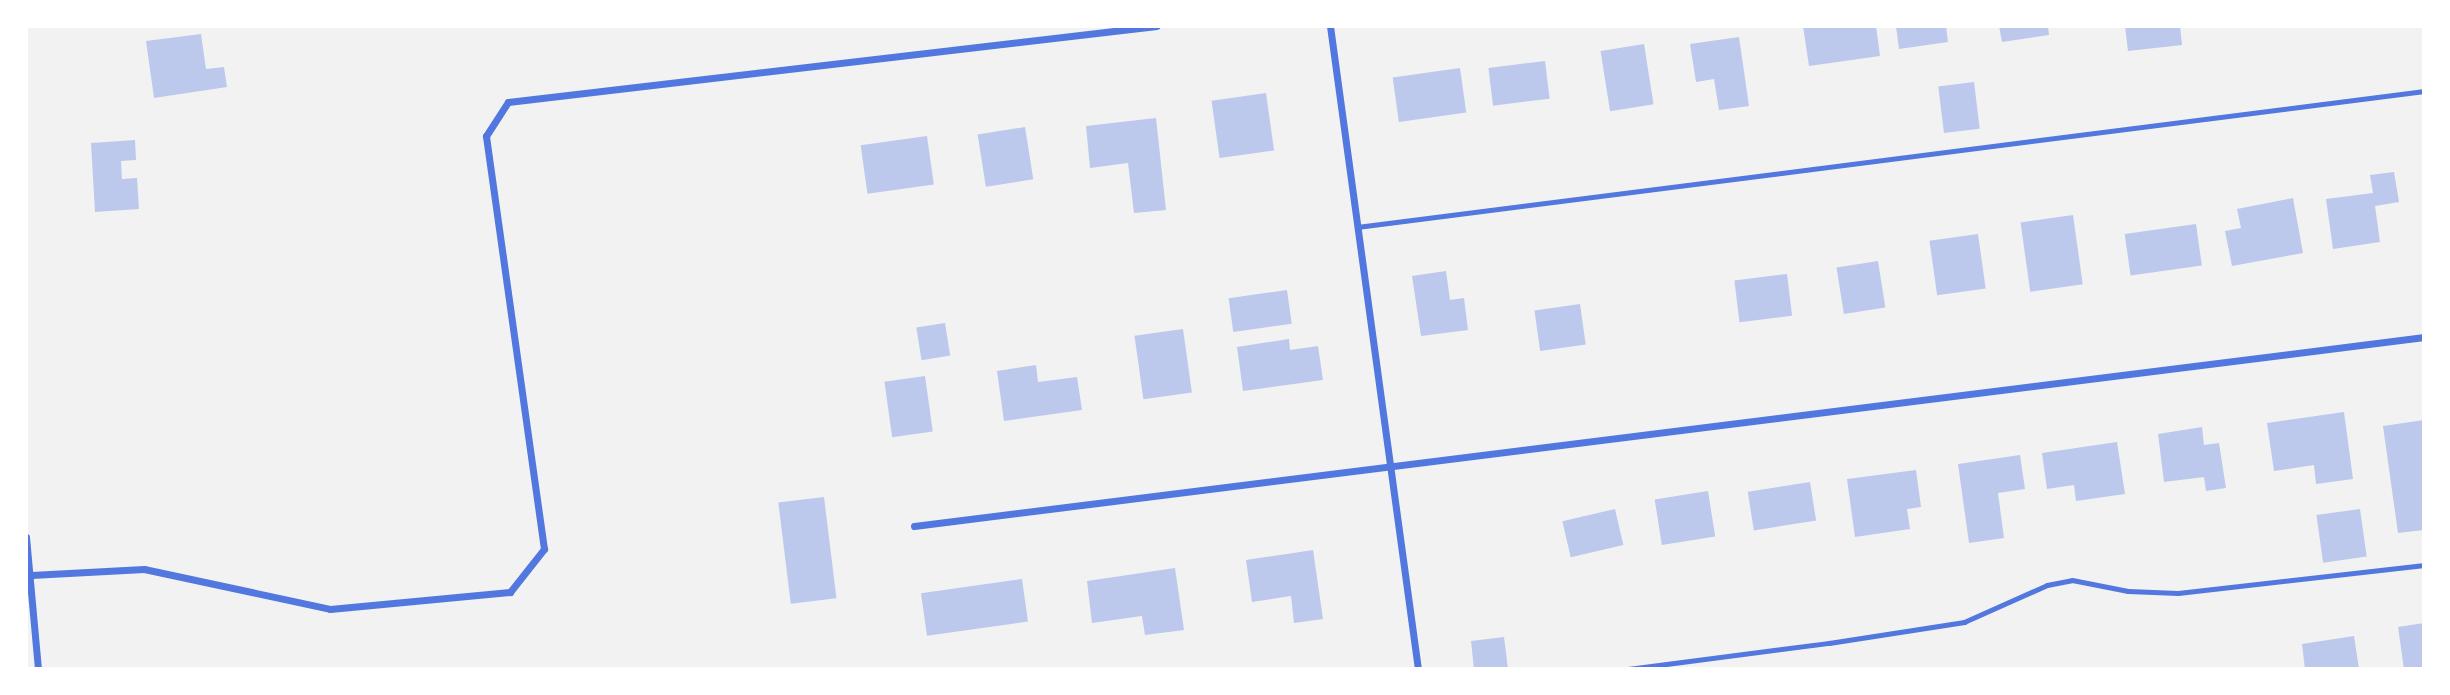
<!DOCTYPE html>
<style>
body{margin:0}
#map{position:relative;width:2450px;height:695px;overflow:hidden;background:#f2f2f2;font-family:"Public Sans",sans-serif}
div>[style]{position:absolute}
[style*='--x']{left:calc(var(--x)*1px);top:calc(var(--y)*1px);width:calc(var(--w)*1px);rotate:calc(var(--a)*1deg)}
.building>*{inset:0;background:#bdc9ec;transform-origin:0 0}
.service>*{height:5px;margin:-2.5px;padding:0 2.5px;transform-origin:2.5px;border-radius:2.5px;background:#5277de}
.minor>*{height:7px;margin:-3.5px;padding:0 3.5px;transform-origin:3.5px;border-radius:3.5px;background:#5277de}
span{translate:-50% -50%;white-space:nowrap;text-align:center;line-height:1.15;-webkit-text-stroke:5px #fff;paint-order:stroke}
.frame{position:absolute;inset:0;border:28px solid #fff;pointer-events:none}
</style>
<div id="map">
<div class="building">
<div style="clip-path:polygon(1803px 26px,1876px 26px,1880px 56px,1809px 66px)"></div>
<div style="clip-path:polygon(1896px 26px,1946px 26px,1948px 42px,1899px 49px)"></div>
<div style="clip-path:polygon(1999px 26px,2048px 26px,2049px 35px,2002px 42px)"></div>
<div style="clip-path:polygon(2125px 26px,2180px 26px,2182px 45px,2128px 51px)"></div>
<div style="clip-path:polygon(201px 34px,206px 69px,224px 67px,227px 87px,154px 98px,146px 41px)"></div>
<div style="clip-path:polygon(1739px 37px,1749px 106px,1719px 110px,1714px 79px,1696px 82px,1690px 44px)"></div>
<div style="left:1644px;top:44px;width:61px;height:44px;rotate:81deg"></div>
<div style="left:1545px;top:61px;width:38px;height:57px;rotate:83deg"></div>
<div style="left:1460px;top:68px;width:45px;height:68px;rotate:82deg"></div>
<div style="left:1974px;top:82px;width:47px;height:36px;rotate:83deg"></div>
<div style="left:1266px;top:93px;width:58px;height:55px;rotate:82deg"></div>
<div style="clip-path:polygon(1156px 118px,1166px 210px,1134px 213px,1128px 163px,1090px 168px,1086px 126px)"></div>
<div style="left:1025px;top:127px;width:53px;height:48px;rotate:81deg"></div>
<div style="left:927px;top:136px;width:49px;height:67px;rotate:82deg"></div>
<div style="clip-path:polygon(135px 140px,136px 160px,121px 161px,122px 179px,137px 178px,139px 209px,95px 212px,91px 143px)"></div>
<div style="clip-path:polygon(2394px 172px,2399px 202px,2375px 206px,2380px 242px,2333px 249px,2326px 199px,2373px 193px,2370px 175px)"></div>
<div style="clip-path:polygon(2293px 198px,2303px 253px,2232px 266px,2225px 231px,2241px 228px,2237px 209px)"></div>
<div style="left:2073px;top:215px;width:70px;height:53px;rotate:82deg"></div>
<div style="left:2196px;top:224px;width:42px;height:72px;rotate:82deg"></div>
<div style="left:1978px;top:234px;width:55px;height:49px;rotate:82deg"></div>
<div style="left:1878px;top:261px;width:47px;height:42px;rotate:81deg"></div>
<div style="clip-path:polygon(1446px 271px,1450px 300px,1464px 298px,1468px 330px,1421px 336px,1412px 276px)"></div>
<div style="left:1787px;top:274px;width:42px;height:53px;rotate:83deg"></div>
<div style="left:1287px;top:290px;width:34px;height:59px;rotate:82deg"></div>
<div style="left:1580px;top:304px;width:41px;height:46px;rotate:82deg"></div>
<div style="left:945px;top:323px;width:33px;height:29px;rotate:81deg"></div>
<div style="left:1183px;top:329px;width:64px;height:49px;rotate:82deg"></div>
<div style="clip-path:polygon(1289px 339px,1290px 350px,1318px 346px,1323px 380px,1243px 391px,1237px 347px)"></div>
<div style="clip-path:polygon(1036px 365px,1038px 382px,1077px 377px,1082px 410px,1004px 421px,997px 371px)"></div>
<div style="left:925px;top:376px;width:56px;height:41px;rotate:82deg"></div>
<div style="clip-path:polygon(2344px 412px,2353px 479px,2316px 484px,2314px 465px,2274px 471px,2267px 423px)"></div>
<div style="clip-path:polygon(2424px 420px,2424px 530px,2398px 533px,2383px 426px)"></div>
<div style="clip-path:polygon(2202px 427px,2204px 445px,2219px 443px,2226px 488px,2206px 491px,2204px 477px,2164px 482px,2158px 434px)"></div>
<div style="clip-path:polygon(2117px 442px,2125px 494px,2076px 501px,2074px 485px,2047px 489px,2042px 453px)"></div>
<div style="clip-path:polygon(2020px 455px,2025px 489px,1998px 493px,2004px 538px,1969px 543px,1958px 464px)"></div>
<div style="clip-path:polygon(1916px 470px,1921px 507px,1907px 509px,1910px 529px,1855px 537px,1847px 479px)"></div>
<div style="left:1810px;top:482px;width:39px;height:63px;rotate:81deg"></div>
<div style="left:1708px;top:491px;width:46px;height:54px;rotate:81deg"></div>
<div style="left:824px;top:497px;width:102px;height:46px;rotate:83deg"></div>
<div style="left:1615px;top:509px;width:37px;height:54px;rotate:77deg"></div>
<div style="left:2360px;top:509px;width:48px;height:44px;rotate:82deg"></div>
<div style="clip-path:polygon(1313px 550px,1323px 619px,1294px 623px,1291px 596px,1252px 602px,1246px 560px)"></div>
<div style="clip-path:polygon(1175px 568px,1184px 630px,1145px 635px,1142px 616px,1092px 623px,1087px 581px)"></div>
<div style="left:1022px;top:579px;width:43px;height:102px;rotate:82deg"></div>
<div style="clip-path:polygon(2424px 623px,2424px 669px,2404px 669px,2398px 627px)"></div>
<div style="clip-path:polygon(2354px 636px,2359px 669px,2305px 669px,2302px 644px)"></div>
<div style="clip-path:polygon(1504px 637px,1508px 669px,1474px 669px,1471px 641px)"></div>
</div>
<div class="service">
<div style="--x:1357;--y:227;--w:1076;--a:-7.26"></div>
<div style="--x:1628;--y:669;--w:203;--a:-7.4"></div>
<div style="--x:1829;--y:643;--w:137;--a:-8.8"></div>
<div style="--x:1964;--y:622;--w:91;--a:-24"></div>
<div style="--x:2047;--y:585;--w:25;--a:-11"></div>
<div style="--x:2072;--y:580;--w:57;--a:11.1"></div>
<div style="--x:2128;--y:591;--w:50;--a:2.3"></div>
<div style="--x:2178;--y:593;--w:248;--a:-6.5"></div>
</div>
<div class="minor">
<div style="--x:1330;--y:26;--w:649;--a:82.21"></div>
<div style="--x:914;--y:526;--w:1522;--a:-7.13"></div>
<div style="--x:26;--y:537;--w:133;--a:84.8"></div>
<div style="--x:31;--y:575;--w:113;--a:-3"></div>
<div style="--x:144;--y:569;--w:190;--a:12.1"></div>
<div style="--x:330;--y:609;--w:181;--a:-5.4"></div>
<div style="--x:510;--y:592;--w:55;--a:-51.7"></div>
<div style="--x:544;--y:549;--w:417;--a:-98"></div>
<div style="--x:486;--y:136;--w:40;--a:-57.1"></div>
<div style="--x:508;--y:102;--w:653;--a:-6.68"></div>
</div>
<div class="frame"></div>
</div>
